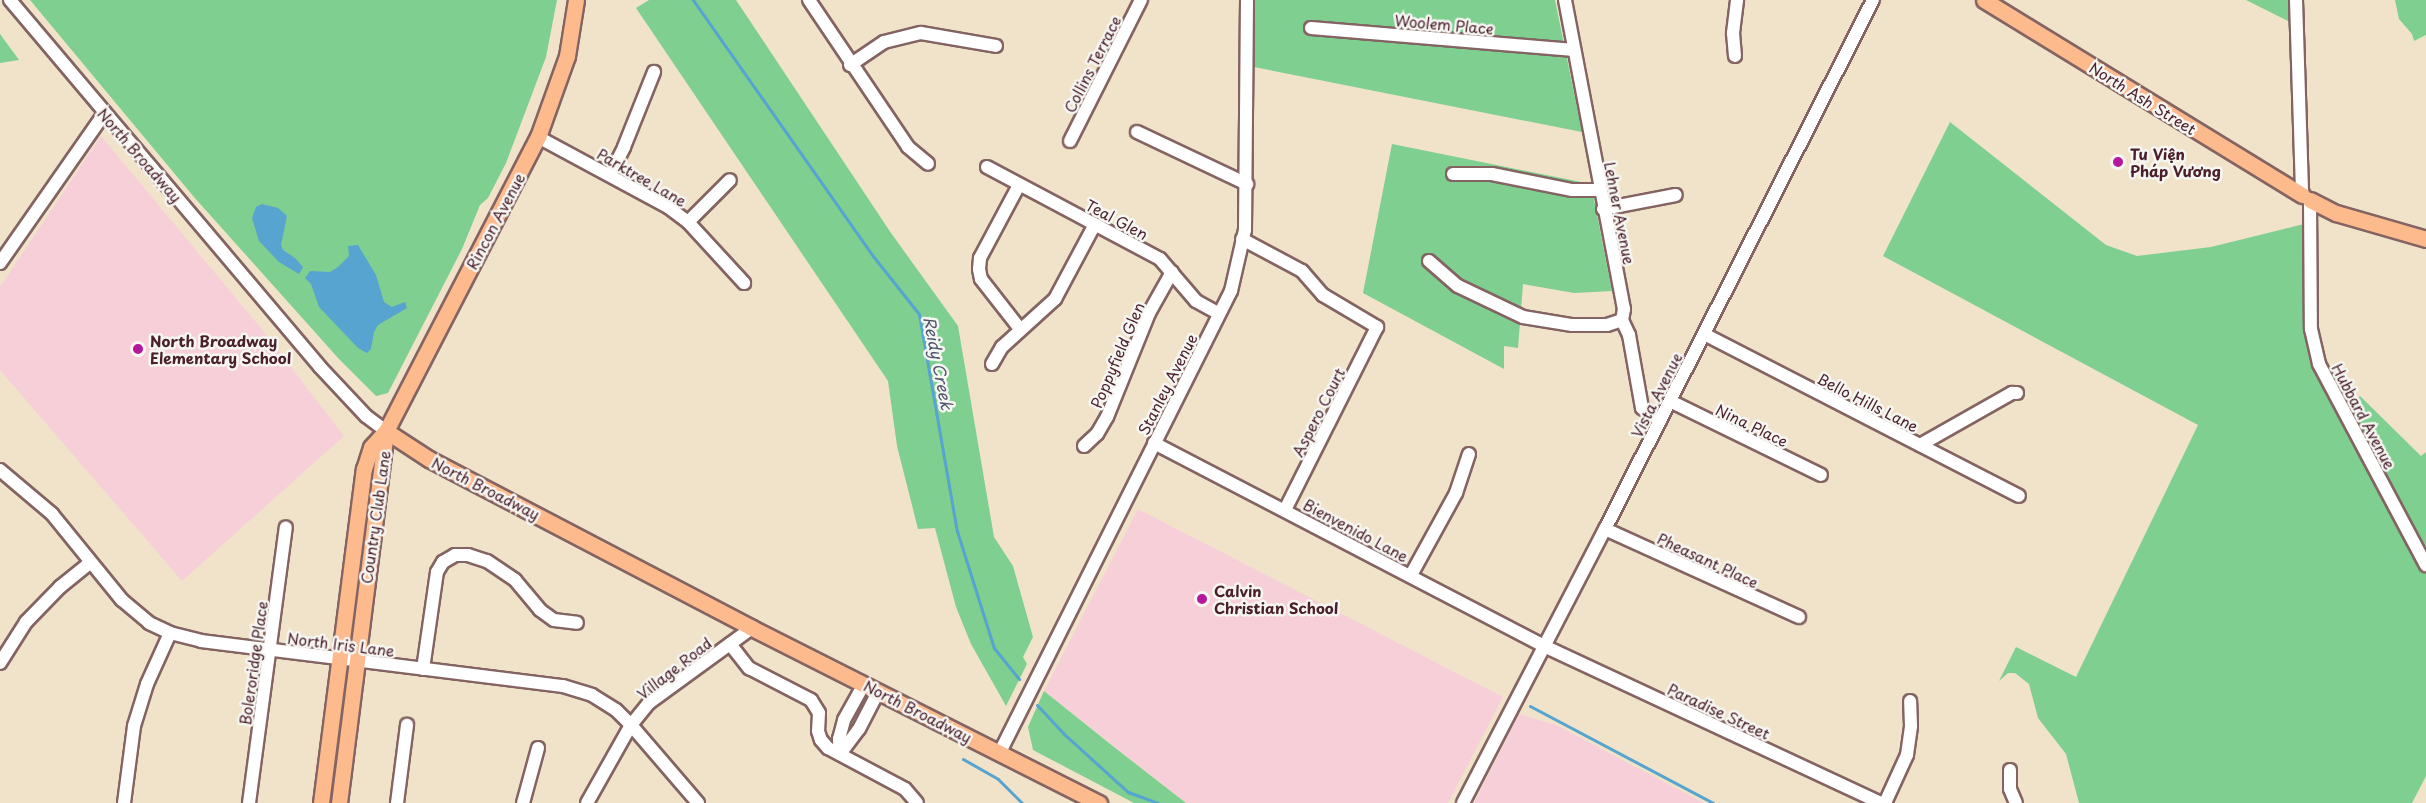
<!DOCTYPE html>
<meta charset="utf-8">
<style>
body{margin:0}
#map{position:relative;width:2426px;height:803px;overflow:hidden;background:#f0e3c9;font-family:"Playpen Sans",sans-serif}
div>[style]{position:absolute}
[style*='--x']{left:calc(var(--x)*1px);top:calc(var(--y)*1px);width:calc(var(--w)*1px);rotate:calc(var(--a)*1deg)}
.built>*{inset:0;background:#f6cfd9}
.green>*{inset:0;background:#7ecf90}
.water>*{inset:0;background:#56a4cf}
.stream>*{height:3px;margin:-1.5px;padding:0 1.5px;transform-origin:1.5px;border-radius:1.5px;background:#56a4cf}
.roads{filter:drop-shadow(2px 0 #846462) drop-shadow(-2px 0 #846462) drop-shadow(0 2px #846462) drop-shadow(0 -2px #846462)}
.minor>*{height:12px;margin:-6px;padding:0 6px;transform-origin:6px;border-radius:6px;background:#fff}
.major>*{height:15px;margin:-7.5px;padding:0 7.5px;transform-origin:7.5px;border-radius:7.5px;background:#fcba8d}
.dots>*{width:16px;height:16px;translate:-50% -50%;box-sizing:border-box;border:3px solid #f6f6f2;border-radius:50%}
span{translate:-50% -50%;white-space:nowrap;text-align:center;line-height:1.15;-webkit-text-stroke:5px #f6f6f2;paint-order:stroke}
.street-label{font-size:15px;color:#4a1f2b}
.poi-label{font-size:15px;color:#4a1f2b;font-weight:700}
.left{translate:0 -50%;text-align:left}
.water-label{font-size:16px;color:#4f546d;font-style:italic}
</style>
<div id="map">
<div class="built">
<div style="clip-path:polygon(101px 136px,260px 327px,344px 436px,182px 581px,0 370px,0 287px)"></div>
<div style="clip-path:polygon(1138px 509px,1503px 697px,1448px 803px,1186px 803px,1044px 691px)"></div>
<div style="clip-path:polygon(1519px 714px,1556px 725px,1704px 803px,1474px 803px)"></div>
</div>
<div class="green">
<div style="clip-path:polygon(30px 0,557px 0,546px 57px,506px 163px,488px 198px,480px 205px,462px 249px,388px 393px,376px 396px,339px 359px,194px 197px)"></div>
<div style="clip-path:polygon(649px 0,736px 0,891px 233px,958px 326px,994px 537px,1013px 566px,1033px 637px,1023px 657px,1027px 664px,1006px 706px,971px 644px,956px 607px,935px 528px,918px 529px,897px 446px,888px 381px,636px 8px)"></div>
<div style="clip-path:polygon(1255px 0,1555px 0,1582px 132px,1254px 67px)"></div>
<div style="clip-path:polygon(2246px 0,2291px 0,2290px 22px)"></div>
<div style="clip-path:polygon(2395px 0,2426px 0,2426px 35px,2414px 41px,2412px 34px,2399px 19px)"></div>
<div style="clip-path:polygon(0 34px,19px 60px,0 63px)"></div>
<div style="clip-path:polygon(1950px 122px,2106px 245px,2137px 256px,2211px 247px,2304px 224px,2304px 319px,2309px 357px,2426px 574px,2426px 776px,2412px 803px,2079px 803px,2066px 754px,2038px 718px,2029px 684px,2015px 673px,2008px 673px,1999px 681px,2016px 647px,2076px 677px,2198px 425px,1883px 256px)"></div>
<div style="clip-path:polygon(1392px 144px,1591px 184px,1612px 291px,1574px 293px,1523px 284px,1518px 348px,1504px 346px,1504px 369px,1363px 293px)"></div>
<div style="clip-path:polygon(2360px 396px,2421px 456px,2426px 452px,2426px 547px,2346px 408px)"></div>
<div style="clip-path:polygon(1044px 691px,1114px 747px,1186px 803px,1134px 803px,1033px 750px,1028px 727px)"></div>
</div>
<div class="water">
<div style="clip-path:polygon(262px 204px,278px 208px,287px 216px,281px 245px,283px 250px,295px 258px,303px 267px,299px 274px,279px 262px,259px 241px,252px 218px,256px 207px)"></div>
<div style="clip-path:polygon(358px 245px,376px 275px,384px 302px,392px 307px,405px 302px,407px 308px,378px 325px,374px 332px,371px 349px,367px 353px,358px 348px,319px 307px,311px 284px,305px 278px,310px 271px,330px 272px,338px 267px,349px 256px,348px 246px)"></div>
</div>
<div class="stream">
<div style="--x:693;--y:0;--w:313;--a:54.9"></div>
<div style="--x:873;--y:256;--w:74;--a:51.6"></div>
<div style="--x:919;--y:314;--w:220;--a:80.1"></div>
<div style="--x:957;--y:531;--w:123;--a:72.5"></div>
<div style="--x:994;--y:648;--w:40;--a:51"></div>
<div style="--x:1037;--y:705;--w:40;--a:47"></div>
<div style="--x:1064;--y:734;--w:86;--a:42.2"></div>
<div style="--x:1128;--y:792;--w:32;--a:20"></div>
<div style="--x:1530;--y:706;--w:207;--a:27.9"></div>
<div style="--x:963;--y:759;--w:40;--a:29.7"></div>
<div style="--x:998;--y:779;--w:34;--a:45"></div>
</div>
<div class="roads">
<div class="minor">
<div style="--x:10;--y:0;--w:480;--a:49.8"></div>
<div style="--x:320;--y:367;--w:67;--a:46.8"></div>
<div style="--x:366;--y:416;--w:25;--a:37"></div>
<div style="--x:809;--y:0;--w:177;--a:56"></div>
<div style="--x:908;--y:147;--w:26;--a:40"></div>
<div style="--x:1565;--y:0;--w:315;--a:79.2"></div>
<div style="--x:1624;--y:309;--w:11;--a:100"></div>
<div style="--x:1622;--y:320;--w:17;--a:65"></div>
<div style="--x:1629;--y:335;--w:74;--a:79.9"></div>
<div style="--x:1642;--y:408;--w:22;--a:34"></div>
<div style="--x:2296;--y:0;--w:195;--a:88.2"></div>
<div style="--x:2302;--y:195;--w:9;--a:32"></div>
<div style="--x:2310;--y:200;--w:129;--a:89.6"></div>
<div style="--x:2311;--y:329;--w:36;--a:77"></div>
<div style="--x:2319;--y:364;--w:228;--a:62"></div>
<div style="--x:1311;--y:28;--w:264;--a:4.8"></div>
<div style="--x:1735;--y:56;--w:23;--a:-95"></div>
<div style="--x:1733;--y:33;--w:33;--a:-83"></div>
<div style="--x:850;--y:65;--w:41;--a:-34.1"></div>
<div style="--x:884;--y:42;--w:38;--a:-14"></div>
<div style="--x:921;--y:33;--w:76;--a:9.8"></div>
<div style="--x:1137;--y:132;--w:122;--a:25.3"></div>
<div style="--x:538;--y:137;--w:148;--a:28.3"></div>
<div style="--x:668;--y:207;--w:25;--a:37"></div>
<div style="--x:688;--y:222;--w:83;--a:47.4"></div>
<div style="--x:1070;--y:141;--w:158;--a:-63.3"></div>
<div style="--x:987;--y:167;--w:196;--a:28"></div>
<div style="--x:1160;--y:259;--w:55;--a:49.4"></div>
<div style="--x:1196;--y:301;--w:26;--a:29"></div>
<div style="--x:1453;--y:174;--w:39;--a:0"></div>
<div style="--x:1492;--y:174;--w:82;--a:11.3"></div>
<div style="--x:1572;--y:190;--w:28;--a:0"></div>
<div style="--x:610;--y:175;--w:31;--a:-63"></div>
<div style="--x:624;--y:147;--w:81;--a:-68.2"></div>
<div style="--x:1019;--y:185;--w:83;--a:118.1"></div>
<div style="--x:980;--y:258;--w:11;--a:95"></div>
<div style="--x:979;--y:269;--w:10;--a:79"></div>
<div style="--x:981;--y:279;--w:63;--a:52"></div>
<div style="--x:1603;--y:209;--w:74;--a:-10.9"></div>
<div style="--x:688;--y:222;--w:59;--a:-45"></div>
<div style="--x:1242;--y:239;--w:68;--a:28.1"></div>
<div style="--x:1302;--y:271;--w:32;--a:49"></div>
<div style="--x:1323;--y:295;--w:63;--a:30.7"></div>
<div style="--x:1377;--y:327;--w:205;--a:116.7"></div>
<div style="--x:1429;--y:261;--w:38;--a:41"></div>
<div style="--x:1458;--y:286;--w:72;--a:25.5"></div>
<div style="--x:1523;--y:317;--w:50;--a:9.3"></div>
<div style="--x:1572;--y:325;--w:35;--a:0"></div>
<div style="--x:1607;--y:325;--w:16;--a:-18"></div>
<div style="--x:0;--y:263;--w:182;--a:-55.1"></div>
<div style="--x:1704;--y:334;--w:354;--a:27.2"></div>
<div style="--x:992;--y:364;--w:20;--a:-60"></div>
<div style="--x:1002;--y:347;--w:72;--a:-42.2"></div>
<div style="--x:1055;--y:299;--w:85;--a:-61.9"></div>
<div style="--x:1670;--y:401;--w:168;--a:26.1"></div>
<div style="--x:1154;--y:443;--w:440;--a:27.5"></div>
<div style="--x:1544;--y:646;--w:372;--a:25"></div>
<div style="--x:1920;--y:445;--w:106;--a:-29.5"></div>
<div style="--x:2012;--y:393;--w:5;--a:0"></div>
<div style="--x:1084;--y:446;--w:18;--a:-43"></div>
<div style="--x:1097;--y:434;--w:20;--a:-60"></div>
<div style="--x:1107;--y:417;--w:112;--a:-68"></div>
<div style="--x:1149;--y:313;--w:47;--a:-60.7"></div>
<div style="--x:0;--y:470;--w:68;--a:40.2"></div>
<div style="--x:52;--y:514;--w:111;--a:50.9"></div>
<div style="--x:122;--y:600;--w:35;--a:40"></div>
<div style="--x:149;--y:623;--w:23;--a:25"></div>
<div style="--x:170;--y:633;--w:32;--a:14"></div>
<div style="--x:201;--y:641;--w:365;--a:7.1"></div>
<div style="--x:563;--y:686;--w:30;--a:17"></div>
<div style="--x:592;--y:695;--w:28;--a:32"></div>
<div style="--x:616;--y:710;--w:21;--a:45"></div>
<div style="--x:631;--y:725;--w:103;--a:49.3"></div>
<div style="--x:1605;--y:529;--w:213;--a:24.4"></div>
<div style="--x:1411;--y:575;--w:94;--a:-61.2"></div>
<div style="--x:1456;--y:493;--w:41;--a:-71.6"></div>
<div style="--x:730;--y:644;--w:31;--a:52"></div>
<div style="--x:749;--y:668;--w:70;--a:27.3"></div>
<div style="--x:811;--y:700;--w:15;--a:58"></div>
<div style="--x:819;--y:713;--w:18;--a:93"></div>
<div style="--x:818;--y:731;--w:9;--a:72"></div>
<div style="--x:821;--y:740;--w:11;--a:49"></div>
<div style="--x:828;--y:748;--w:87;--a:28"></div>
<div style="--x:905;--y:789;--w:18;--a:49"></div>
<div style="--x:0;--y:663;--w:49;--a:-57.6"></div>
<div style="--x:26;--y:622;--w:49;--a:-45.8"></div>
<div style="--x:60;--y:587;--w:38;--a:-39"></div>
<div style="--x:423;--y:669;--w:98;--a:-81.8"></div>
<div style="--x:437;--y:572;--w:12;--a:-59"></div>
<div style="--x:443;--y:562;--w:14;--a:-30"></div>
<div style="--x:455;--y:555;--w:13;--a:0"></div>
<div style="--x:468;--y:555;--w:20;--a:18"></div>
<div style="--x:487;--y:561;--w:34;--a:34"></div>
<div style="--x:515;--y:580;--w:39;--a:50"></div>
<div style="--x:540;--y:610;--w:17;--a:36"></div>
<div style="--x:554;--y:620;--w:23;--a:7"></div>
<div style="--x:1000;--y:752;--w:516;--a:-63.39"></div>
<div style="--x:1231;--y:291;--w:63;--a:-77.1"></div>
<div style="--x:1245;--y:230;--w:230;--a:-89.5"></div>
<div style="--x:840;--y:754;--w:15;--a:-94"></div>
<div style="--x:839;--y:739;--w:20;--a:-75"></div>
<div style="--x:844;--y:720;--w:41;--a:-60.9"></div>
<div style="--x:840;--y:754;--w:31;--a:-53"></div>
<div style="--x:859;--y:729;--w:42;--a:-62.8"></div>
<div style="--x:2010;--y:770;--w:19;--a:90"></div>
<div style="--x:2010;--y:789;--w:15;--a:67"></div>
<div style="--x:124;--y:803;--w:78;--a:-82.6"></div>
<div style="--x:134;--y:726;--w:44;--a:-72.8"></div>
<div style="--x:147;--y:684;--w:56;--a:-65.7"></div>
<div style="--x:249;--y:803;--w:278;--a:-82.4"></div>
<div style="--x:397;--y:803;--w:79;--a:-82.7"></div>
<div style="--x:523;--y:803;--w:57;--a:-74.7"></div>
<div style="--x:587;--y:803;--w:90;--a:-60.6"></div>
<div style="--x:631;--y:725;--w:28;--a:-51"></div>
<div style="--x:649;--y:703;--w:127;--a:-36.1"></div>
<div style="--x:1463;--y:803;--w:309;--a:-62.6"></div>
<div style="--x:1605;--y:529;--w:593;--a:-63.13"></div>
<div style="--x:1885;--y:803;--w:53;--a:-65.4"></div>
<div style="--x:1907;--y:755;--w:29;--a:-82"></div>
<div style="--x:1911;--y:726;--w:25;--a:-92"></div>
</div>
<div class="major">
<div style="--x:1984;--y:0;--w:373;--a:31.5"></div>
<div style="--x:2310;--y:200;--w:29;--a:27"></div>
<div style="--x:2336;--y:213;--w:94;--a:16.1"></div>
<div style="--x:386;--y:431;--w:51;--a:33.1"></div>
<div style="--x:429;--y:459;--w:365;--a:27.6"></div>
<div style="--x:752;--y:628;--w:389;--a:26.8"></div>
<div style="--x:321;--y:803;--w:337;--a:-82.7"></div>
<div style="--x:364;--y:469;--w:23;--a:-72"></div>
<div style="--x:371;--y:447;--w:22;--a:-47"></div>
<div style="--x:386;--y:431;--w:331;--a:-62.7"></div>
<div style="--x:538;--y:137;--w:86;--a:-70.3"></div>
<div style="--x:567;--y:56;--w:57;--a:-80.9"></div>
<div style="--x:339;--y:803;--w:375;--a:-82.8"></div>
</div>
</div>
<div class="dots">
<div style="left:2118px;top:162px;background:#b5179e"></div>
<div style="left:138px;top:349px;background:#b5179e"></div>
<div style="left:1202px;top:599px;background:#b5179e"></div>
</div>
<div class="street-label">
<span style="left:1444px;top:24px;rotate:5deg">Woolem Place</span>
<span style="left:1092px;top:64px;rotate:-63deg">Collins Terrace</span>
<span style="left:2143px;top:98px;rotate:32deg">North Ash Street</span>
<span style="left:140px;top:155px;rotate:49deg">North Broadway</span>
<span style="left:642px;top:177px;rotate:30deg">Parktree Lane</span>
<span style="left:1620px;top:213px;rotate:79deg">Lehner Avenue</span>
<span style="left:1117px;top:219px;rotate:28deg">Teal Glen</span>
<span style="left:495px;top:221px;rotate:-62deg">Rincon Avenue</span>
<span style="left:1117px;top:355px;rotate:-67deg">Poppyfield Glen</span>
<span style="left:1167px;top:384px;rotate:-63deg">Stanley Avenue</span>
<span style="left:1656px;top:395px;rotate:-63deg">Vista Avenue</span>
<span style="left:1868px;top:402px;rotate:27deg">Bello Hills Lane</span>
<span style="left:1318px;top:412px;rotate:-63deg">Aspero Court</span>
<span style="left:2364px;top:416px;rotate:62deg">Hubbard Avenue</span>
<span style="left:1752px;top:425px;rotate:26deg">Nina Place</span>
<span style="left:486px;top:488px;rotate:27deg">North Broadway</span>
<span style="left:375px;top:517px;rotate:-82deg">Country Club Lane</span>
<span style="left:1356px;top:530px;rotate:28deg">Bienvenido Lane</span>
<span style="left:1708px;top:560px;rotate:25deg">Pheasant Place</span>
<span style="left:341px;top:644px;rotate:7deg">North Iris Lane</span>
<span style="left:253px;top:663px;rotate:-82deg">Boleroridge Place</span>
<span style="left:674px;top:668px;rotate:-38deg">Village Road</span>
<span style="left:918px;top:711px;rotate:27deg">North Broadway</span>
<span style="left:1719px;top:711px;rotate:25deg">Paradise Street</span>
</div>
<div class="poi-label">
<span class="left" style="left:2130px;top:162px">Tu Viện<br>Pháp Vương</span>
<span class="left" style="left:150px;top:349px">North Broadway<br>Elementary School</span>
<span class="left" style="left:1214px;top:599px">Calvin<br>Christian School</span>
</div>
<div class="water-label">
<span style="left:939px;top:363px;rotate:79deg">Reidy Creek</span>
</div>
</div>
